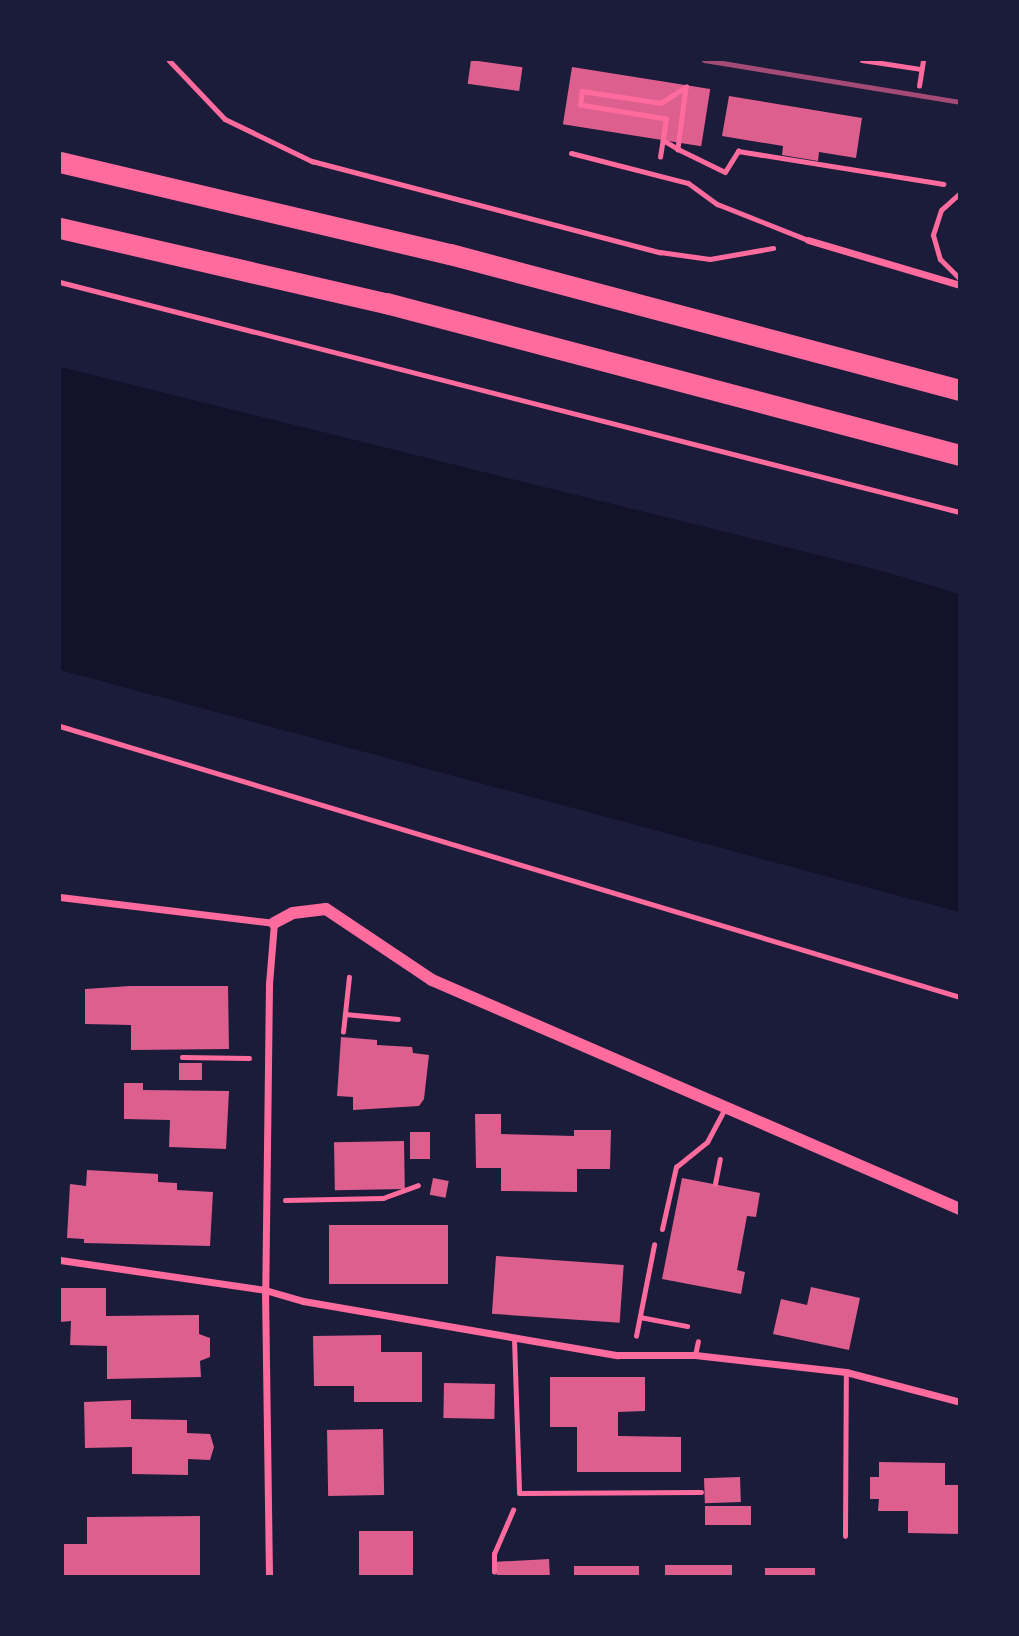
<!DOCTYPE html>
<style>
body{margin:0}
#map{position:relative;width:1019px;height:1636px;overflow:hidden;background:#1b1b3a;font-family:"Asap Condensed",sans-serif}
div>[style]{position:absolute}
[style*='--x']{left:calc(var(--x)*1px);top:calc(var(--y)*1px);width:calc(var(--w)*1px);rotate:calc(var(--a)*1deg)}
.water>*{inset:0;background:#12122b}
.building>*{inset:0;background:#dd5f8e;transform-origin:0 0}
.path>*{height:4.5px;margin:-2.25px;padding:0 2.25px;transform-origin:2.25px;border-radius:2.25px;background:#ff6b9d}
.service>*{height:5px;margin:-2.5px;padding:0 2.5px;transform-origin:2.5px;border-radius:2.5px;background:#ff6b9d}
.minor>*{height:7px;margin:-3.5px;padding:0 3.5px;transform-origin:3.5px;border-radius:3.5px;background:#ff6b9d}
.tertiary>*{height:12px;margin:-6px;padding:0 6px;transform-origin:6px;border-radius:6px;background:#ff6b9d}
.motorway>*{height:21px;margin:-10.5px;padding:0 10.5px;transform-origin:10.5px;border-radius:10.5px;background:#ff6b9d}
.rail>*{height:5px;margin:-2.5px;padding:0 2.5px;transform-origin:2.5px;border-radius:2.5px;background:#a44b75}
span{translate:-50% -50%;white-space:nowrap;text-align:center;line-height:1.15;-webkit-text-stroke:5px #1b1b3a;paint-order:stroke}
.frame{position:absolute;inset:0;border:61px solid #1b1b3a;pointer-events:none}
</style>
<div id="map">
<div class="water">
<div style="clip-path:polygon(60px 367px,879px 570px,959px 594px,959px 912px,60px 670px)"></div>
</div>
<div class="building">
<div style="left:471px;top:60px;width:52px;height:24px;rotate:8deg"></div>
<div style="left:572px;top:67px;width:140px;height:58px;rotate:9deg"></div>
<div style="clip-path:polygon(729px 96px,862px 118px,856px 158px,819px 152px,818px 161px,782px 155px,783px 146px,722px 136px)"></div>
<div style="clip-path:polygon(130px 986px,228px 986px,229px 1049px,131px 1050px,131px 1025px,85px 1024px,85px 989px)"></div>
<div style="clip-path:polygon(341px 1037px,377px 1040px,377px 1045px,412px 1047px,413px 1053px,429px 1055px,424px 1099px,419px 1106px,353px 1110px,353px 1097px,337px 1096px)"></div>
<div style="left:179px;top:1063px;width:23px;height:17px"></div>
<div style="clip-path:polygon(124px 1083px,143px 1083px,143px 1090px,229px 1091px,226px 1149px,169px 1147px,170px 1120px,124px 1119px)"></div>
<div style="clip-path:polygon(475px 1114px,501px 1114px,501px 1134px,574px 1136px,574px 1130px,611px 1130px,610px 1169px,577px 1169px,577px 1192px,501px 1191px,501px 1168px,476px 1168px)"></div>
<div style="left:430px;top:1132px;width:27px;height:20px;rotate:90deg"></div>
<div style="left:404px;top:1141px;width:48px;height:70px;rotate:89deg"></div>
<div style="clip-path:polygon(87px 1170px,158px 1174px,158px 1182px,177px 1183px,177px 1190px,213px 1192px,210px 1246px,84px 1243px,84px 1239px,67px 1238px,70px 1184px,86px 1186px)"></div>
<div style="left:433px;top:1178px;width:16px;height:17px;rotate:11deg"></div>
<div style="clip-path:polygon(682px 1178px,760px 1193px,756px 1217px,747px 1216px,737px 1270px,745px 1272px,741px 1294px,662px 1279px)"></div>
<div style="left:329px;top:1225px;width:119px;height:59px"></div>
<div style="left:496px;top:1256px;width:128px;height:58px;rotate:4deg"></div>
<div style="clip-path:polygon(811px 1287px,860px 1298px,849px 1350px,773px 1334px,781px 1299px,807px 1305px)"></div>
<div style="clip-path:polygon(60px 1288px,106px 1288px,106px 1316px,199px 1315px,199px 1334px,210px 1338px,210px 1357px,200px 1361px,201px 1377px,107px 1379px,107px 1346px,70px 1345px,71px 1321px,60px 1322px)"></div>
<div style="clip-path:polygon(381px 1335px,381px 1352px,422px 1352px,422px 1402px,354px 1402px,354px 1386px,314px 1386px,313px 1336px)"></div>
<div style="clip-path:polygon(550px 1377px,645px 1377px,645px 1411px,618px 1412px,618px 1436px,681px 1437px,681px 1472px,577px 1472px,577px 1427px,550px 1427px)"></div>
<div style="left:444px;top:1383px;width:51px;height:35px;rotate:1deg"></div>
<div style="clip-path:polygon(131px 1400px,131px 1419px,187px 1420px,187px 1433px,210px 1434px,214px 1447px,210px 1460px,188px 1459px,188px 1475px,132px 1474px,132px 1447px,85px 1448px,84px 1402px)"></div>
<div style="left:383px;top:1429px;width:66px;height:56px;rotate:89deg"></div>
<div style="clip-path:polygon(879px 1462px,945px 1463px,945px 1485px,960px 1485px,960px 1534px,908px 1533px,908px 1511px,878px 1511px,879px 1499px,870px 1499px,870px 1477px,879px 1477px)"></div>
<div style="left:740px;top:1477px;width:25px;height:36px;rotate:88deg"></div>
<div style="left:705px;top:1506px;width:46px;height:19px"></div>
<div style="clip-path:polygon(200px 1516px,200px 1576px,64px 1576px,64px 1544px,87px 1544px,87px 1517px)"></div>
<div style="left:359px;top:1531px;width:54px;height:45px"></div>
<div style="left:549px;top:1559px;width:17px;height:53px;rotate:87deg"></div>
<div style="left:665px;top:1565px;width:67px;height:11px"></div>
<div style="left:639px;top:1566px;width:10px;height:65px;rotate:90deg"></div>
<div style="left:765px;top:1568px;width:50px;height:8px"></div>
</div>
<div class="path">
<div style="--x:169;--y:60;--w:81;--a:46.5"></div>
<div style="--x:225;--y:119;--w:97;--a:25.8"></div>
<div style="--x:312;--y:161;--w:360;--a:14.7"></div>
<div style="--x:660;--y:252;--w:50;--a:8"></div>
<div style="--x:710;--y:259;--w:64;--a:-9.9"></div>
<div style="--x:862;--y:60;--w:60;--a:8.7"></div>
<div style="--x:919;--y:86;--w:26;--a:-81"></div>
<div style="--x:686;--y:87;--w:63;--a:97.4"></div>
<div style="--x:678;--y:149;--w:52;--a:26.1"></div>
<div style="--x:725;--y:172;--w:25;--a:-58"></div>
<div style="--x:738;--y:151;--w:208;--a:9.1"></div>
<div style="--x:663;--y:140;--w:17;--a:31"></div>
<div style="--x:660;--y:157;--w:38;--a:-81"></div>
<div style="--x:666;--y:119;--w:87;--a:-170.8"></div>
<div style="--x:580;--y:105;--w:14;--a:-82"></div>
<div style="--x:582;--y:91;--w:80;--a:8.6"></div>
<div style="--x:661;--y:103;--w:30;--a:-33"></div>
<div style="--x:60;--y:282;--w:929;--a:14.34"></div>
<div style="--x:60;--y:726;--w:940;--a:16.76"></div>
<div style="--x:345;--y:1014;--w:53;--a:5.4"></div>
<div style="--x:343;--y:1032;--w:55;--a:-83.8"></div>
<div style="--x:182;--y:1057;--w:67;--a:0.9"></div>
<div style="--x:715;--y:1184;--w:25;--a:-79"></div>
<div style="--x:285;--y:1200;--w:98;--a:-1.2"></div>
<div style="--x:383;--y:1198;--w:37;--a:-20"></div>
<div style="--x:640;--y:1317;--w:48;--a:10.8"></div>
<div style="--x:636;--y:1336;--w:93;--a:-78.8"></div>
<div style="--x:494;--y:1572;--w:18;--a:-90"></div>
<div style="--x:494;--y:1554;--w:48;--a:-66.6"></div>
</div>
<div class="service">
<div style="--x:571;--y:153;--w:121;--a:14.4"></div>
<div style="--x:688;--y:183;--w:36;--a:36"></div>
<div style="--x:717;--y:204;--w:98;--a:21.6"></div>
<div style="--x:960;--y:193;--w:25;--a:138"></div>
<div style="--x:941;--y:210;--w:26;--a:108"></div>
<div style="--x:933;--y:235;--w:25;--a:74"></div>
<div style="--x:940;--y:259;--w:28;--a:45"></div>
<div style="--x:662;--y:1229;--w:64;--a:-77.3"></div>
<div style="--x:676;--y:1167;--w:40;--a:-39"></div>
<div style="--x:707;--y:1142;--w:36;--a:-62"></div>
<div style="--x:514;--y:1339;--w:154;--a:88.1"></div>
<div style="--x:519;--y:1493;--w:182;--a:-0.3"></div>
<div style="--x:695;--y:1355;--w:14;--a:-78"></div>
<div style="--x:845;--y:1536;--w:164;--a:-89.7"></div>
</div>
<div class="minor">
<div style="--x:808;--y:240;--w:159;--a:16.5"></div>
<div style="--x:60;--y:897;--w:216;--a:6.9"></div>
<div style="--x:274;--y:923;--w:61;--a:94.7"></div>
<div style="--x:269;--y:984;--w:306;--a:90.7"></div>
<div style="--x:265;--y:1290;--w:286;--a:89.2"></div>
<div style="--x:60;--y:1260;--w:207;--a:8.3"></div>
<div style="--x:265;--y:1290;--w:40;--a:16"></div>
<div style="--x:303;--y:1301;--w:319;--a:9.8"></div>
<div style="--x:617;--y:1355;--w:78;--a:0"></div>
<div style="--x:695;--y:1355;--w:152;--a:6.4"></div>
<div style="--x:846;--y:1372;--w:118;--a:14.7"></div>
</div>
<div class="tertiary">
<div style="--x:274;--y:923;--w:21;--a:-28"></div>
<div style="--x:293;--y:913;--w:33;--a:-7"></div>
<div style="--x:326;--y:909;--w:128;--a:33.8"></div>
<div style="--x:432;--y:980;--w:576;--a:23.45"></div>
</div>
<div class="motorway">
<div style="--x:60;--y:162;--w:401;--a:13.3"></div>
<div style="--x:450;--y:254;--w:528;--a:14.93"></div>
<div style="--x:60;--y:228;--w:335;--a:13"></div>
<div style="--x:386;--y:303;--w:594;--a:14.83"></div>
</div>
<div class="rail">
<div style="--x:704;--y:60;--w:259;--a:9.3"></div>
</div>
<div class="frame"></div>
</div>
